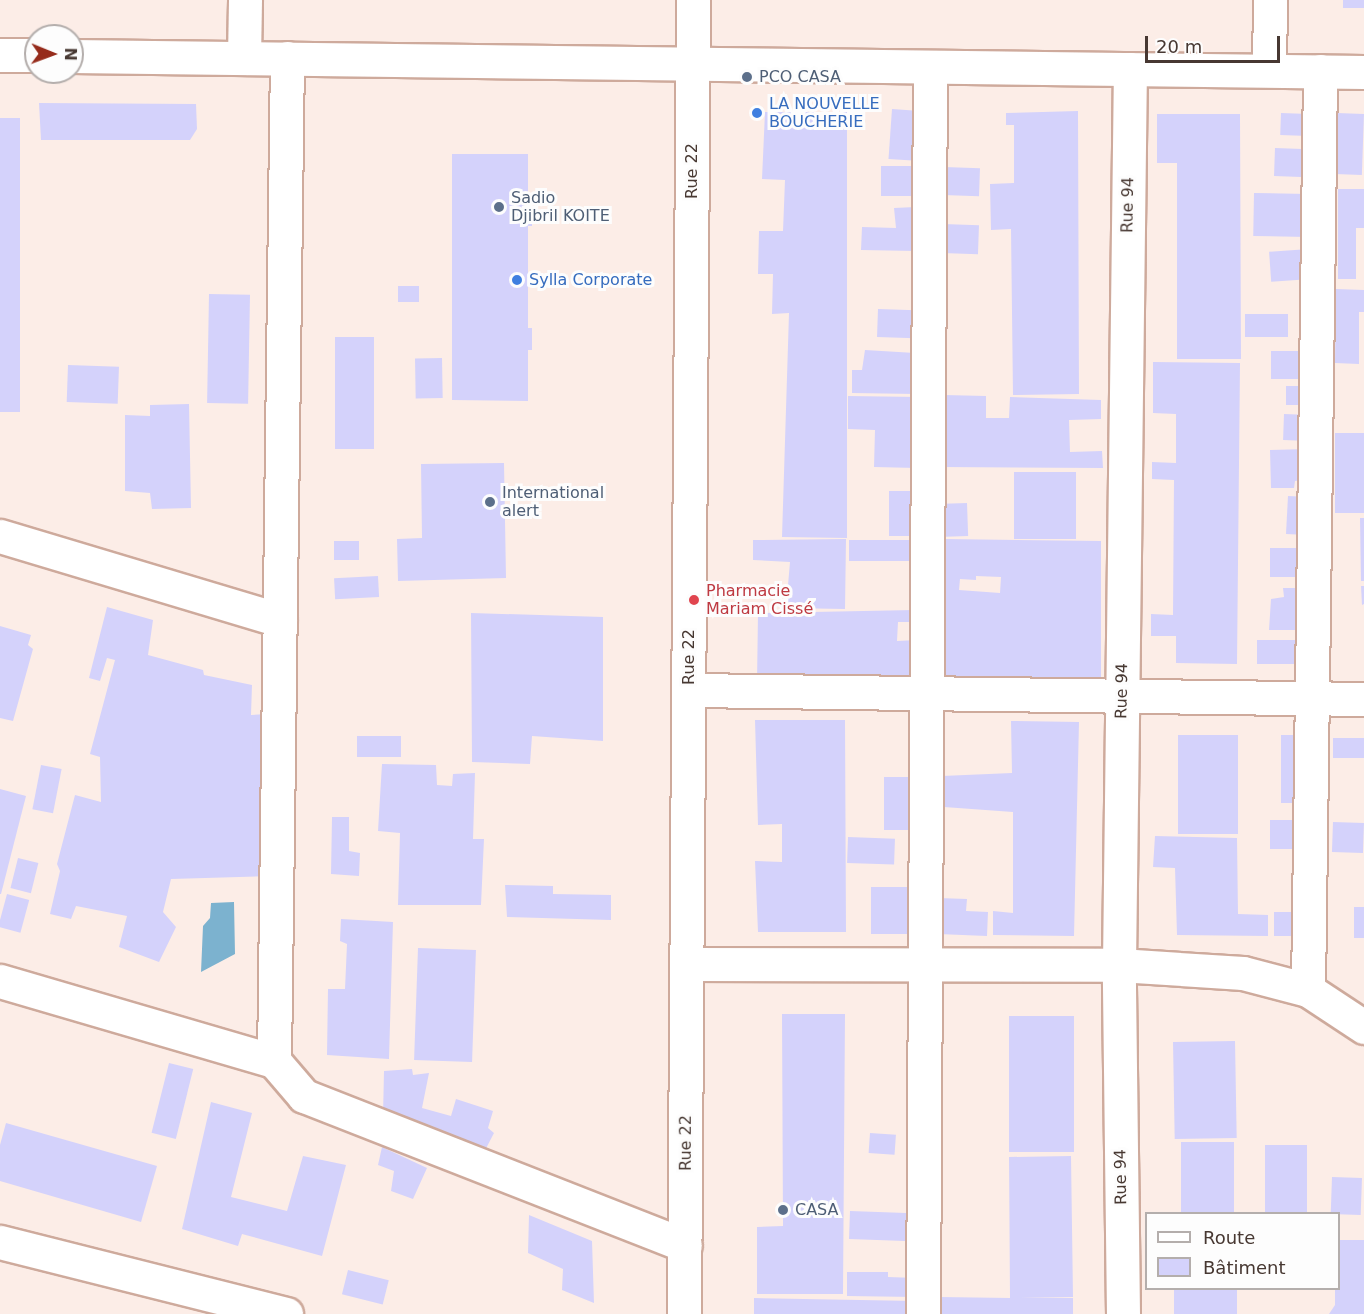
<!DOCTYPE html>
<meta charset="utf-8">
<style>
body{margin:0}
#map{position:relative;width:1364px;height:1314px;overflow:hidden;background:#fcede7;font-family:"DejaVu Sans",sans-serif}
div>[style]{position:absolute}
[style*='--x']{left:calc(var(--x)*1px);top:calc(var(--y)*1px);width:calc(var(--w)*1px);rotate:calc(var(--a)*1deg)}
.water>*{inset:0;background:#7cb2cf}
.building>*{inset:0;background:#d4d2fb;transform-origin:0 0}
.roads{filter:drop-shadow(2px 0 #ceaa9c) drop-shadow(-2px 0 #ceaa9c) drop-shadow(0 2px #ceaa9c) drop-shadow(0 -2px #ceaa9c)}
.minor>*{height:33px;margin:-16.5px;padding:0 16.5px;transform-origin:16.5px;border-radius:16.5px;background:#fff}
.tertiary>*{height:33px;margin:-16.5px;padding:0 16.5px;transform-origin:16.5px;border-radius:16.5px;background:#fff}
.dots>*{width:16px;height:16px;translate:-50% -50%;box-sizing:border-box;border:3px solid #fdfdfd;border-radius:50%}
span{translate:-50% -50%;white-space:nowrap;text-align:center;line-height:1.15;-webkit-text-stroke:6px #fdfdfd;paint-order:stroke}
.service-label{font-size:16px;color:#4e5e75}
.left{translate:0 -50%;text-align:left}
.shop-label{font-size:16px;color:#366cbe}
.street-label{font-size:16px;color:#473832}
.health-label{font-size:16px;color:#be3a42}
.legend{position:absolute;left:1145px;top:1212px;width:195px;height:78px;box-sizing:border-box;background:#fdfdfd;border:2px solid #b4aeac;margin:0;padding:8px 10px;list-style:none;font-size:18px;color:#473832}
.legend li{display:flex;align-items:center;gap:12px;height:30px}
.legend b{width:30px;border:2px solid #b4aeac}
.north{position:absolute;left:24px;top:24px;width:60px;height:60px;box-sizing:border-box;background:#fdfdfd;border:2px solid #b4aeac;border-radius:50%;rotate:91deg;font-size:16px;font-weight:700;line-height:24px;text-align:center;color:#473832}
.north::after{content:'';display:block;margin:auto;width:21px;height:27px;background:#962c1c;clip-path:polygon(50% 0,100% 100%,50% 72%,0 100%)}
.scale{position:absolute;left:1145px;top:36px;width:135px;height:27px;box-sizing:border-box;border:3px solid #473832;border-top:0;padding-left:8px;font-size:18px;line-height:21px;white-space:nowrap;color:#473832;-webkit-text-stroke:4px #fdfdfd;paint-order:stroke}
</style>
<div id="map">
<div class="water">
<div style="clip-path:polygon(234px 902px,235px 954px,201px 972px,203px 926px,210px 918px,211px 903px)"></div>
</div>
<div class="building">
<div style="left:1343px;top:0;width:21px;height:8px"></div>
<div style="clip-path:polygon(39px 103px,196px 104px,197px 129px,190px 140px,41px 140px)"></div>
<div style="left:892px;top:109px;width:28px;height:50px;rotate:4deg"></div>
<div style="clip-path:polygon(1078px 111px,1079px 394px,1013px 395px,1011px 229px,991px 230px,990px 184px,1014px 183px,1014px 125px,1006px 125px,1006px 113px)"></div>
<div style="clip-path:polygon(765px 112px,847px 112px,847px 538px,782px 537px,789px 313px,772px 314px,773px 274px,758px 274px,759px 231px,783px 231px,785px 180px,762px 179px)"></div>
<div style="left:1281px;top:113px;width:28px;height:22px;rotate:2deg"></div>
<div style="left:1337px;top:113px;width:27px;height:61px;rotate:2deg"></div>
<div style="clip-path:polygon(1157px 114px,1240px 114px,1241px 359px,1177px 359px,1177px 163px,1157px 163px)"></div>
<div style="left:20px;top:118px;width:294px;height:20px;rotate:90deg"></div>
<div style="left:1275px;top:148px;width:34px;height:28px;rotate:2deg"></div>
<div style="clip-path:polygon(452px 154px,528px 154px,528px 206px,533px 206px,532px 226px,528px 226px,528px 328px,532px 328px,532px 350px,528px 350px,528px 401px,452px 400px)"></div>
<div style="left:915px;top:166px;width:30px;height:34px;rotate:90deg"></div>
<div style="left:944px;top:167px;width:36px;height:28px;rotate:2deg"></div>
<div style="clip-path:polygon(1338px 189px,1364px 189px,1364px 228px,1356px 228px,1356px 279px,1338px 279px)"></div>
<div style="left:1254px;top:193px;width:54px;height:43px;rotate:1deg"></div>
<div style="clip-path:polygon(916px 207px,916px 251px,861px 250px,862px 227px,896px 228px,894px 208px)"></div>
<div style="left:943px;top:224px;width:36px;height:29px;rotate:2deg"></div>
<div style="left:1309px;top:249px;width:30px;height:40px;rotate:86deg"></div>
<div style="left:398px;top:286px;width:21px;height:16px"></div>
<div style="clip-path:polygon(1336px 289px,1364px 290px,1364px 312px,1359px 312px,1359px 364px,1335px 363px)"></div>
<div style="left:209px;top:294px;width:41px;height:109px;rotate:1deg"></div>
<div style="left:878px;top:309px;width:38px;height:28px;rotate:2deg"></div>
<div style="left:1288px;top:314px;width:23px;height:43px;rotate:90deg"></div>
<div style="left:335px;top:337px;width:39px;height:112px"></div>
<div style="clip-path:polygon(865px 350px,915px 353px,916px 394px,852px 393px,852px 370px,862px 370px)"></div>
<div style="left:1271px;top:351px;width:37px;height:28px"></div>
<div style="left:442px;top:358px;width:40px;height:27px;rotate:89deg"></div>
<div style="clip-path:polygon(1153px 362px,1240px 363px,1237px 664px,1176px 663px,1176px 636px,1151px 636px,1151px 614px,1173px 615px,1174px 480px,1152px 479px,1152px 462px,1176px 463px,1176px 414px,1153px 413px)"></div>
<div style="left:68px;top:365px;width:51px;height:37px;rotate:2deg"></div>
<div style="left:1286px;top:386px;width:24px;height:19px"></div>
<div style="clip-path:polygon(944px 395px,986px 396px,986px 418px,1009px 418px,1010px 397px,1101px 400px,1101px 419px,1069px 420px,1070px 452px,1102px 451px,1103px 468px,941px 467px)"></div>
<div style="clip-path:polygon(848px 396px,919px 397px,917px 468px,874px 467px,875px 430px,848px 429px)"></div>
<div style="clip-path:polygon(189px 404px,191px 508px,152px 509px,150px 493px,125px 491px,125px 415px,150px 416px,150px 405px)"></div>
<div style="left:1284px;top:414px;width:27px;height:26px;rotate:2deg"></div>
<div style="left:1335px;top:433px;width:29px;height:80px"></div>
<div style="clip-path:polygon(1308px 449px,1308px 479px,1295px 481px,1294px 488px,1271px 488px,1270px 450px)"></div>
<div style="clip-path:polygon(504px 463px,506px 578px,398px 581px,397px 539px,422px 538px,421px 464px)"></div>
<div style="left:1014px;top:472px;width:62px;height:67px"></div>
<div style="left:889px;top:491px;width:27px;height:45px"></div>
<div style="left:1288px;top:496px;width:21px;height:38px;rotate:3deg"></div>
<div style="left:967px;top:503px;width:33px;height:23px;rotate:88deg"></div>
<div style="clip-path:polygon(1360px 518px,1364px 518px,1364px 581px,1361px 581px)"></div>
<div style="clip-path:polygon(846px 539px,845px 609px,786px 608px,790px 562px,753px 560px,753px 540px)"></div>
<div style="clip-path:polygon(evenodd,945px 539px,1101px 541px,1101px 684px,945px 681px,945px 539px,976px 576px,1001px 577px,1000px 593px,959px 590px,960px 579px,976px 580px,976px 576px)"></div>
<div style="left:849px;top:540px;width:64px;height:21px"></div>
<div style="left:334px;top:541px;width:25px;height:19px"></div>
<div style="left:1308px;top:548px;width:29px;height:38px;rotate:90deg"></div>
<div style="left:378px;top:576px;width:21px;height:44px;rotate:87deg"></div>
<div style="clip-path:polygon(1361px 586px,1364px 586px,1364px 604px,1362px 605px)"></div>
<div style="clip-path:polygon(1283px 588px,1308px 588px,1309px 630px,1269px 630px,1271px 599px,1284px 597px)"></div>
<div style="clip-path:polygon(107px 607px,153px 620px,148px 655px,203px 670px,204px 675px,252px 685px,251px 715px,268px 714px,272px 876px,171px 879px,163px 912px,176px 927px,159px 962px,119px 947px,127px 916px,76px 906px,71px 919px,50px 914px,60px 871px,57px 864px,75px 795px,101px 802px,100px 757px,90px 754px,115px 660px,107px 658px,100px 681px,89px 678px)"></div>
<div style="clip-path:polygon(914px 610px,915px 622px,898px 622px,897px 641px,917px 640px,919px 684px,757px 682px,758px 613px)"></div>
<div style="clip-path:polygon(471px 613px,603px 617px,603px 741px,532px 736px,530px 764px,472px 762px)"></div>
<div style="clip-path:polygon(0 626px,31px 635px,28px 645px,33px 649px,13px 721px,0 718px)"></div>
<div style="left:1307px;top:640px;width:24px;height:50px;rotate:90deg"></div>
<div style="clip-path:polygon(755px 720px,845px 720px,846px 932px,758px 932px,755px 861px,782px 862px,782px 824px,758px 825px)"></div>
<div style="clip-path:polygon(1011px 721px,1079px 722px,1074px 936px,993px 935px,993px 911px,1013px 913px,1013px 812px,944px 807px,942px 776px,1012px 773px)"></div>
<div style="left:1178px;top:735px;width:60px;height:99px"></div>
<div style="left:1281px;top:735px;width:26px;height:68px"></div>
<div style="left:401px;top:736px;width:21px;height:44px;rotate:90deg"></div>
<div style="left:1333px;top:738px;width:31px;height:20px"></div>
<div style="clip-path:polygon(382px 764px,436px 765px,437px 785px,452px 786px,453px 774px,475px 773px,473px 839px,484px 839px,481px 905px,398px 905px,400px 833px,378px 831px)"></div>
<div style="left:41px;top:765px;width:21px;height:45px;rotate:11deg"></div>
<div style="left:884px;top:777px;width:30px;height:53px"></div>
<div style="clip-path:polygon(0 789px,26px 796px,1px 894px,0 894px)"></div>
<div style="clip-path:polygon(332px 817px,349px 817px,349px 851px,360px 853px,359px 876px,331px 874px)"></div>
<div style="left:1270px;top:820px;width:37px;height:29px"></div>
<div style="left:1333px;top:822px;width:31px;height:30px;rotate:2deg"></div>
<div style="clip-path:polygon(1155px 836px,1237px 838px,1238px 914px,1268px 915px,1268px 936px,1177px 935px,1175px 868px,1153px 867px)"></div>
<div style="left:848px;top:837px;width:47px;height:26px;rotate:2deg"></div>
<div style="left:18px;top:858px;width:21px;height:31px;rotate:14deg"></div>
<div style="clip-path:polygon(505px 885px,553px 886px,553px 894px,611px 895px,611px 920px,507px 917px)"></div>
<div style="left:871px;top:887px;width:42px;height:47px"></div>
<div style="left:7px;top:894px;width:23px;height:34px;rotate:15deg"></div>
<div style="clip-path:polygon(938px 898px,967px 899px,966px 911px,988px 912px,987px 936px,938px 934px)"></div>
<div style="left:1354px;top:907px;width:10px;height:31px"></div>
<div style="left:1274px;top:912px;width:31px;height:24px"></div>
<div style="clip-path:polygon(341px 919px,393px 922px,389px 1059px,327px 1055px,328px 989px,345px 989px,347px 944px,340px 941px)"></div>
<div style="left:418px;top:948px;width:58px;height:112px;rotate:2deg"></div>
<div style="clip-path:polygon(782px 1014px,845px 1014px,843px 1294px,757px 1294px,757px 1227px,783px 1226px)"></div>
<div style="left:1074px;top:1016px;width:136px;height:65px;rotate:90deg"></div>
<div style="left:1235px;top:1041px;width:97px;height:62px;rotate:89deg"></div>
<div style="left:169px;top:1063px;width:25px;height:72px;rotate:14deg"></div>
<div style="clip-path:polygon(412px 1069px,413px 1075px,429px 1073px,422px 1108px,451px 1116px,456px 1099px,493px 1111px,488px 1128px,494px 1133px,480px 1160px,383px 1116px,384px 1071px)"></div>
<div style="clip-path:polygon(211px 1102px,252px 1113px,231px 1197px,287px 1211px,303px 1156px,346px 1165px,322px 1256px,242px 1234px,238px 1246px,182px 1229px)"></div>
<div style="clip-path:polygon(6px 1123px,157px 1166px,141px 1222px,0 1181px,0 1145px)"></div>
<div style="left:870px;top:1133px;width:26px;height:20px;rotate:4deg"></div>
<div style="left:1181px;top:1142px;width:53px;height:72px"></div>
<div style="left:1265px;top:1145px;width:42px;height:69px"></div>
<div style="clip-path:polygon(382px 1147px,427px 1168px,413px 1199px,391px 1191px,394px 1171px,378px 1165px)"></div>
<div style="clip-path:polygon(1071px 1156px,1073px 1297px,1020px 1298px,1073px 1298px,1073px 1314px,939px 1314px,939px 1297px,1010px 1298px,1009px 1157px)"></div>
<div style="left:1332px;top:1177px;width:30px;height:37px;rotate:2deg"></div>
<div style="left:850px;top:1211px;width:63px;height:28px;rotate:2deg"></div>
<div style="clip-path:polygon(529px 1215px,592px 1241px,594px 1303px,562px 1290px,563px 1269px,528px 1253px)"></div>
<div style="clip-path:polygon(1338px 1240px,1364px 1240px,1364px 1314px,1329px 1314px,1335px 1305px,1335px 1288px,1338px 1288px)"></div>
<div style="left:348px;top:1270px;width:42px;height:25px;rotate:14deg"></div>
<div style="clip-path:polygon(847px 1272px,888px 1272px,888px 1277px,916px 1278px,916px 1297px,847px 1296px)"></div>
<div style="left:1174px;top:1288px;width:63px;height:26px"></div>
<div style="clip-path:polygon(754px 1298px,916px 1301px,916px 1314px,754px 1314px)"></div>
</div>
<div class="roads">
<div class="minor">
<div style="--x:0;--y:55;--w:36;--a:0"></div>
<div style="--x:72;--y:56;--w:1292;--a:0.71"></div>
<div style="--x:244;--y:58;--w:58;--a:-89"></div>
<div style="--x:1269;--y:70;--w:70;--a:-89.2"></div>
<div style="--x:0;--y:536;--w:292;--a:16.7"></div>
<div style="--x:689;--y:690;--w:675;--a:0.76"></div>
<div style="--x:687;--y:964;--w:432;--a:0.1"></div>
<div style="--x:1119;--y:965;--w:124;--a:3.7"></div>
<div style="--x:1243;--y:973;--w:67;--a:14.7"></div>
<div style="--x:1308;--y:990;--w:67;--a:33.5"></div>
<div style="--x:0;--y:981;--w:285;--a:16.3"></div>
<div style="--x:274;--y:1061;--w:46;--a:49.4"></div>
<div style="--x:304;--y:1096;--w:409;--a:21.4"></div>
<div style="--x:1308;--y:990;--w:919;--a:-89.25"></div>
<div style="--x:274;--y:1061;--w:1003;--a:-89.26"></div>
<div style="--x:0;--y:1242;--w:295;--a:14.1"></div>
<div style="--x:923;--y:1314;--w:1247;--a:-89.68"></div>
<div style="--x:1123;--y:1314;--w:349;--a:-90.7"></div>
<div style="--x:1119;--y:965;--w:896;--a:-89.3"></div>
</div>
<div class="tertiary">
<div style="--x:684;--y:1314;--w:1314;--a:-89.61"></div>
</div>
</div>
<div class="dots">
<div style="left:747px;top:77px;background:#5c6f8a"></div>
<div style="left:757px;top:113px;background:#3f7fe0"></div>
<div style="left:499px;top:207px;background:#5c6f8a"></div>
<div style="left:517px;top:280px;background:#3f7fe0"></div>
<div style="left:490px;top:502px;background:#5c6f8a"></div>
<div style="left:694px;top:600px;background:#e0444e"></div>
<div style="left:783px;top:1210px;background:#5c6f8a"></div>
</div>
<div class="service-label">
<span class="left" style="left:759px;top:77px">PCO CASA</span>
<span class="left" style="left:511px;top:207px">Sadio<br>Djibril KOITE</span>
<span class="left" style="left:502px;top:502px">International<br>alert</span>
<span class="left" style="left:795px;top:1210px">CASA</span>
</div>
<div class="shop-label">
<span class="left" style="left:769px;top:113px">LA NOUVELLE<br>BOUCHERIE</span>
<span class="left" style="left:529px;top:280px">Sylla Corporate</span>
</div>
<div class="street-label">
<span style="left:692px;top:171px;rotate:-90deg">Rue 22</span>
<span style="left:1128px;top:205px;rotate:-89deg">Rue 94</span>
<span style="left:689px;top:657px;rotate:-90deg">Rue 22</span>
<span style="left:1122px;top:691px;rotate:-89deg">Rue 94</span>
<span style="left:686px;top:1143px;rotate:-90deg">Rue 22</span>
<span style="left:1121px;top:1177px;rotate:-91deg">Rue 94</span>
</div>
<div class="health-label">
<span class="left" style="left:706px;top:600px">Pharmacie<br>Mariam Cissé</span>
</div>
<ul class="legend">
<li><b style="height:8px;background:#fff"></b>Route</li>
<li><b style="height:16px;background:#d4d2fb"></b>Bâtiment</li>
</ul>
<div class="north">N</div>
<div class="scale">20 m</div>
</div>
